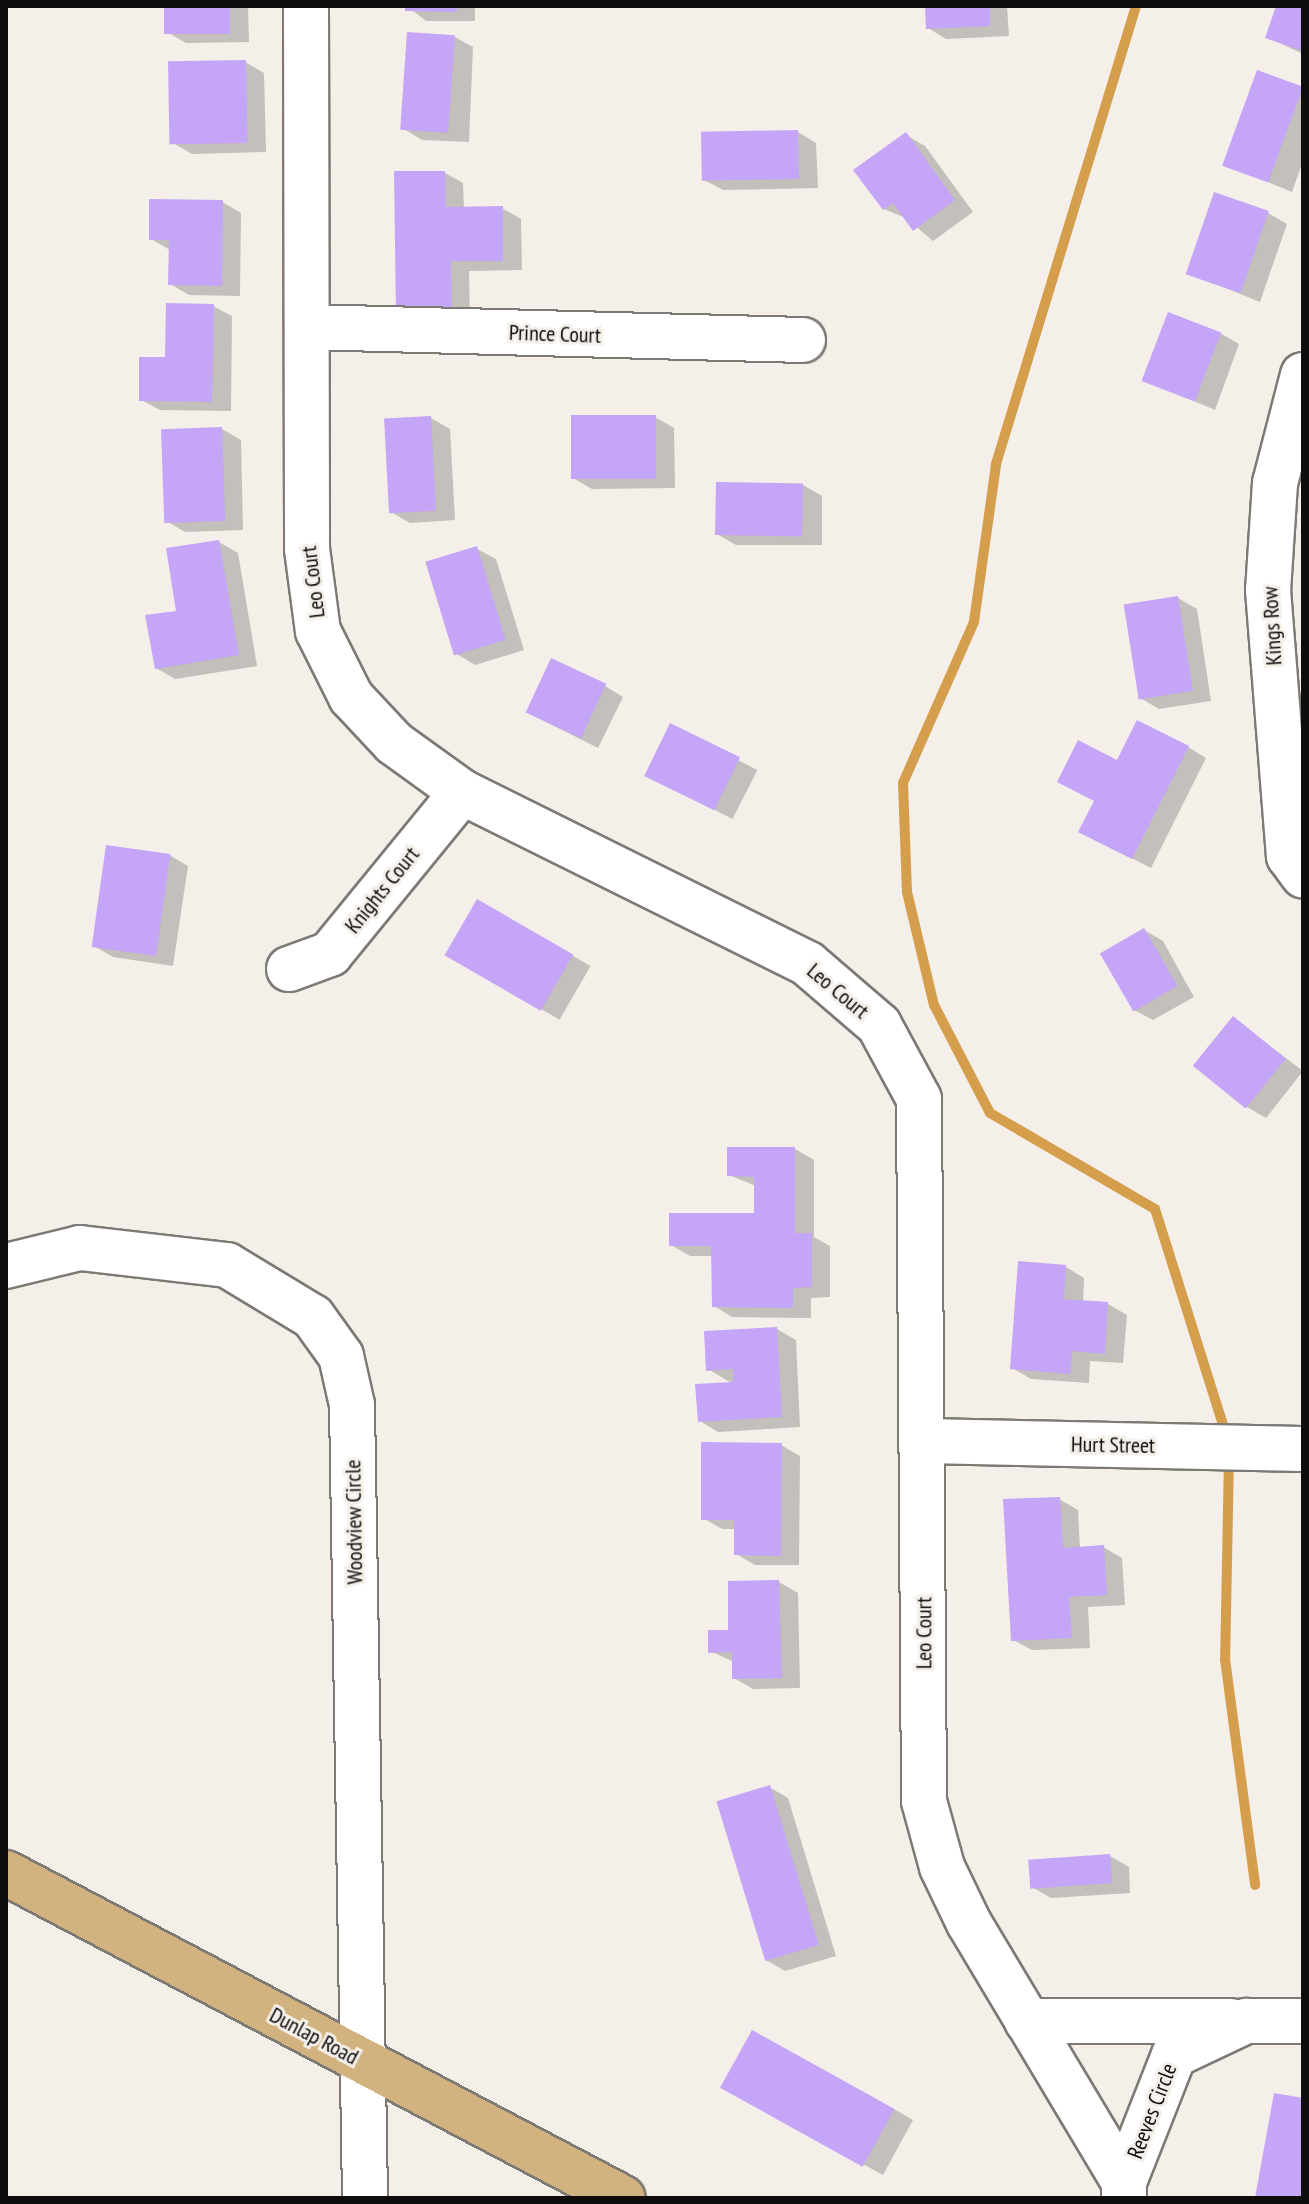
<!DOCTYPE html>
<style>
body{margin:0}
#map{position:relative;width:1309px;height:2204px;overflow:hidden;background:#f4efe9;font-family:"PT Sans Narrow",sans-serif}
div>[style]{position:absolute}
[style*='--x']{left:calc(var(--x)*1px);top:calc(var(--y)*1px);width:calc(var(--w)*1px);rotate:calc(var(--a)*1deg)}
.shadow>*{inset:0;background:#0003;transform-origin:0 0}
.stream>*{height:10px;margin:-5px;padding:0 5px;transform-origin:5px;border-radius:5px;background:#d59e4d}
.building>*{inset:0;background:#c4a5f7;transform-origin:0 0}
.roads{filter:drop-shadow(2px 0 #7d7974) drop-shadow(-2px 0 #7d7974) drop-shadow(0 2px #7d7974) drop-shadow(0 -2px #7d7974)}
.minor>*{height:44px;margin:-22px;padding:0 22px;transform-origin:22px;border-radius:22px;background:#fff}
.major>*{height:44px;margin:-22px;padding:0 22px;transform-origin:22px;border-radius:22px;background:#d2b27e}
span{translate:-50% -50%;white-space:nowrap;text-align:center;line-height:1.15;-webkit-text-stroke:6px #f4efe9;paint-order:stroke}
.street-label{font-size:22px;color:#0e0d0b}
.frame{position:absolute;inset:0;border:8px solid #0e0d0b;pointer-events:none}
</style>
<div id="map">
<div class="shadow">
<div style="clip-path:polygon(166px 6px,248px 6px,249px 42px,186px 43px,167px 32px)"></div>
<div style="clip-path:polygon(407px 6px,475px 6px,475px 21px,426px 21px)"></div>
<div style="clip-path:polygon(927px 6px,1007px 6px,1009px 36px,946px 39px,928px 28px)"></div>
<div style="clip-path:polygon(1278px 6px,1303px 6px,1303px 54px,1267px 37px)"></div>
<div style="clip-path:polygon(455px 37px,473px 47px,469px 142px,422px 140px,404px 129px)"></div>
<div style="clip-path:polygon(245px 62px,264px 73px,266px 152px,192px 154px,173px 143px)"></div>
<div style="clip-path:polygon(1258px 73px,1303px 89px,1303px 161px,1292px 192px,1226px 165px)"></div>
<div style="clip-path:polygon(798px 132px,816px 143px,818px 188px,723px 190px,704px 180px)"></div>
<div style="clip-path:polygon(906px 135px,925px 146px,973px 212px,933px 241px,906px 218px,884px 209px)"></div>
<div style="clip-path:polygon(445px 173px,463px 183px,464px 208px,502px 208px,521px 219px,522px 270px,469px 271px,470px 325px,416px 325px)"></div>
<div style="clip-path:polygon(222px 202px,241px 213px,240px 296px,189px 295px,170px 284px,170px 250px,151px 239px)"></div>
<div style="clip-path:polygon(1268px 213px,1287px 224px,1260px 302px,1189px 273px)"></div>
<div style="clip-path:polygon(213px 306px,232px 316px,231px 411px,160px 410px,141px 400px)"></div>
<div style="clip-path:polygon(1220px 333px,1239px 344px,1215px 410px,1146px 381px)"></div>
<div style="clip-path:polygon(655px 417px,674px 428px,675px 488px,592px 489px,573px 478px)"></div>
<div style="clip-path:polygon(431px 418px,450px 429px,455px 520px,410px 523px,391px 512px)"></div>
<div style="clip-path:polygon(222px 429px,241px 440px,243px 530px,185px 532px,166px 521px)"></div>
<div style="clip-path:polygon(803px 485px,822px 496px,822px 545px,736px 545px,717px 534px)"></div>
<div style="clip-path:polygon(219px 542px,238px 553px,257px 666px,175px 679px,156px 668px,179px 612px)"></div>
<div style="clip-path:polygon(477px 549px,496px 559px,524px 650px,475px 665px,457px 654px)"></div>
<div style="clip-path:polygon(1178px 598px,1197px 609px,1211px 701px,1159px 709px,1140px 698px)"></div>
<div style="clip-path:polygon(605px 686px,623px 697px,598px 748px,546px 722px)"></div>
<div style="left:671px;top:726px;width:97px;height:55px;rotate:27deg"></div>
<div style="clip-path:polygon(1188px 747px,1206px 758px,1151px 868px,1100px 842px,1118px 763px)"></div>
<div style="clip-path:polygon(169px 855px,188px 866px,173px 966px,113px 957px,94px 946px)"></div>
<div style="left:478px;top:901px;width:130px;height:62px;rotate:30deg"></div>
<div style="clip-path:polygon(1144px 930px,1163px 941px,1194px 997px,1153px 1020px,1134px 1010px)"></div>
<div style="clip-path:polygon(1233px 1018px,1303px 1071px,1266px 1118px,1247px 1107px)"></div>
<div style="clip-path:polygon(795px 1149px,814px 1160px,814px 1237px,830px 1246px,830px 1297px,811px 1298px,811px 1318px,732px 1317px,714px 1306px,713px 1256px,690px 1256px,671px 1245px,756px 1215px,756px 1186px,729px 1175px)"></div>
<div style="clip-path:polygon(1066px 1267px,1084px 1278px,1083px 1302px,1108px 1304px,1127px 1315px,1123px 1363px,1090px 1361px,1089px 1383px,1031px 1379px,1012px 1368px)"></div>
<div style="clip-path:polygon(777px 1329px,796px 1340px,800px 1427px,718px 1432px,700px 1421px,733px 1384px,708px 1369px)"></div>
<div style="clip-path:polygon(781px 1445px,800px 1456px,799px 1565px,755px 1565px,736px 1554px,736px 1529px,722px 1529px,703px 1518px)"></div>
<div style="clip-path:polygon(1059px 1499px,1078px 1510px,1080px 1549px,1103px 1547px,1122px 1558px,1125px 1605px,1088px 1607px,1090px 1648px,1032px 1650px,1013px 1640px)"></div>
<div style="clip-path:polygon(779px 1582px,798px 1593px,800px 1688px,753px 1689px,734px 1678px,734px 1662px,710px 1651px)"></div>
<div style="clip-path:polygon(769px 1787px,788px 1798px,836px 1956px,785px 1971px,766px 1960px)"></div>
<div style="clip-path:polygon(1110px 1856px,1129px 1867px,1130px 1893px,1051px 1898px,1032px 1887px)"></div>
<div style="clip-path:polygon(742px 2098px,894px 2109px,913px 2120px,883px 2175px)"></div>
</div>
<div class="stream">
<div style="--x:1136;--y:6;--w:480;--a:107"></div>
<div style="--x:996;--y:465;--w:159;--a:98"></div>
<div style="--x:974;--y:622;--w:176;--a:113.8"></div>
<div style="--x:903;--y:783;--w:109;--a:87.9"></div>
<div style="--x:907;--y:892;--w:116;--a:76.6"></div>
<div style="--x:934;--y:1005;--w:122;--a:62.6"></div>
<div style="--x:990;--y:1113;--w:191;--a:30.2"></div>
<div style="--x:1155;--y:1209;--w:239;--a:72.5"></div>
<div style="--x:1229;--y:1457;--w:202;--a:91.1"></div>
<div style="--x:1225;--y:1659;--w:228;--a:82.4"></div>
</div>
<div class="building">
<div style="left:164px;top:6px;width:66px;height:28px"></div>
<div style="clip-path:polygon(405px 6px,457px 6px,457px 12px,405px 11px)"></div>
<div style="clip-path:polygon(925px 6px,990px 6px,990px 26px,926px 29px)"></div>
<div style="clip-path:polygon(1276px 6px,1303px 6px,1303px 51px,1265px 38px)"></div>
<div style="left:407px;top:32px;width:48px;height:98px;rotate:4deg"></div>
<div style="left:246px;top:60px;width:83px;height:78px;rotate:89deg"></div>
<div style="left:1257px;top:70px;width:49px;height:102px;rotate:20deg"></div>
<div style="left:798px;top:130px;width:49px;height:97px;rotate:89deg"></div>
<div style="clip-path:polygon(906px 132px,955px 200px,913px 231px,893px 203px,883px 210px,853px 170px)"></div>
<div style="clip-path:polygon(394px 171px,445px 171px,446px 207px,503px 206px,503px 261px,451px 261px,452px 315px,396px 315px)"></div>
<div style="left:1214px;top:192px;width:58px;height:87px;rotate:19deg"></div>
<div style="clip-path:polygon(149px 199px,223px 200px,222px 286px,168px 285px,169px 240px,149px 240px)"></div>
<div style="clip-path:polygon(166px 303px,214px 304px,212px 402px,139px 401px,139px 357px,165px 357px)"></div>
<div style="left:1168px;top:312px;width:57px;height:74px;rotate:21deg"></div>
<div style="left:571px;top:415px;width:85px;height:64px"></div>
<div style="left:431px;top:416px;width:95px;height:47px;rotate:87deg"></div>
<div style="left:222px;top:427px;width:94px;height:61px;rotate:88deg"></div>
<div style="left:716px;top:482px;width:87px;height:53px;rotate:1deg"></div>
<div style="clip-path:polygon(219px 540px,239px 655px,155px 669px,145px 615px,176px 611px,166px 548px)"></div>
<div style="left:477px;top:546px;width:98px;height:54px;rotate:73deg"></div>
<div style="left:1178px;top:596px;width:96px;height:55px;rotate:81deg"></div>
<div style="left:551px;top:658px;width:61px;height:60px;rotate:25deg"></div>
<div style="clip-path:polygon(1137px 720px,1189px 746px,1132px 859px,1078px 832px,1094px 801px,1057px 782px,1078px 740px,1117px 760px)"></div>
<div style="left:670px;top:723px;width:78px;height:59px;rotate:26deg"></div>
<div style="left:106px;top:845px;width:65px;height:103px;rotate:8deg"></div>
<div style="left:477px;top:899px;width:111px;height:65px;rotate:30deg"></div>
<div style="left:1144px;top:928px;width:67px;height:51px;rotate:60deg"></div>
<div style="left:1233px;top:1016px;width:68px;height:64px;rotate:39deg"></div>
<div style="clip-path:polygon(727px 1147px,795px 1147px,795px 1233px,812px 1233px,812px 1287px,793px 1288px,793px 1308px,712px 1307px,711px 1246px,669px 1246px,669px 1213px,754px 1213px,754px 1177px,727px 1176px)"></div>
<div style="clip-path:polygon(1018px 1261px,1066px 1265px,1064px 1299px,1108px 1302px,1105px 1354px,1072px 1351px,1070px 1374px,1010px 1369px)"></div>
<div style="clip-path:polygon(777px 1327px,782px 1417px,698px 1422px,695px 1384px,733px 1382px,733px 1369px,706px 1371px,704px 1331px)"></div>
<div style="clip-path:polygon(701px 1442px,782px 1443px,781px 1556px,734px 1555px,734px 1520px,701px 1520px)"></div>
<div style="clip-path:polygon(1060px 1497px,1063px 1548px,1104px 1545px,1107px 1595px,1069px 1597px,1072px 1638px,1011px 1641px,1003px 1499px)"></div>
<div style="clip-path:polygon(779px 1580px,782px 1678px,732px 1679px,732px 1652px,708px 1653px,708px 1630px,728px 1630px,728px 1581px)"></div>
<div style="left:770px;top:1785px;width:167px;height:56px;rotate:73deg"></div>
<div style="left:1110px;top:1854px;width:29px;height:82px;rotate:86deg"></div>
<div style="left:752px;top:2030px;width:163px;height:66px;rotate:29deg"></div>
<div style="clip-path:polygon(1274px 2093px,1303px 2098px,1303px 2198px,1255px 2198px)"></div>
</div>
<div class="roads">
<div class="minor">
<div style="--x:306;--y:6;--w:543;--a:89.89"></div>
<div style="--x:307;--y:549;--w:83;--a:82.4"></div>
<div style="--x:318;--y:631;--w:74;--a:63.4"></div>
<div style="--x:351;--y:697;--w:63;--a:46.9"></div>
<div style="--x:394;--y:743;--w:84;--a:35.8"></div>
<div style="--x:462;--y:792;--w:386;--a:26.4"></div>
<div style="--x:808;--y:964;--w:94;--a:40.7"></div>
<div style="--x:879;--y:1025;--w:84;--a:61.6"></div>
<div style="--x:919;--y:1099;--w:702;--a:89.59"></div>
<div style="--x:924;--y:1801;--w:68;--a:74.7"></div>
<div style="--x:942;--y:1867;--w:62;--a:64.3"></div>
<div style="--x:969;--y:1923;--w:302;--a:59.1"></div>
<div style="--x:307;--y:327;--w:496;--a:1.5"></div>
<div style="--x:1303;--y:375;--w:112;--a:104.5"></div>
<div style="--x:1275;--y:483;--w:107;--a:93.7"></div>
<div style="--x:1268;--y:590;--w:267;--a:85.5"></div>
<div style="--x:1289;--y:856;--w:24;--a:54"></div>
<div style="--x:289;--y:969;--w:44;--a:-20.1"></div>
<div style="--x:330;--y:954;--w:209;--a:-50.8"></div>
<div style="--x:6;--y:1266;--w:76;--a:-13.7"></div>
<div style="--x:80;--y:1248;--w:148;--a:6.6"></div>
<div style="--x:227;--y:1265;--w:100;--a:31.2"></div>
<div style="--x:313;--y:1317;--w:48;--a:54.3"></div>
<div style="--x:341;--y:1356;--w:50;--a:77.3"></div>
<div style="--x:352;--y:1405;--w:793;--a:89.06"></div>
<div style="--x:924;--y:1441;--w:379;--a:1.2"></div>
<div style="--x:1027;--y:2021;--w:204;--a:0"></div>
<div style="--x:1124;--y:2198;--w:16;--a:-90"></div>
<div style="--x:1124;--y:2182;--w:136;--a:-68.5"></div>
<div style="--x:1174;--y:2055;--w:80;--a:-25.3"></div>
<div style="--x:1246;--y:2021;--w:57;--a:0"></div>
</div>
<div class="major">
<div style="--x:6;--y:1873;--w:697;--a:27.78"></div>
</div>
</div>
<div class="street-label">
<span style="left:555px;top:334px;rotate:2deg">Prince Court</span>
<span style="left:313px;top:582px;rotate:-97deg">Leo Court</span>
<span style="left:1272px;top:626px;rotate:-93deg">Kings Row</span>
<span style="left:382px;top:890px;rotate:-51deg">Knights Court</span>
<span style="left:838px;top:991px;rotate:40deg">Leo Court</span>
<span style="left:1113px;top:1445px;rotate:1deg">Hurt Street</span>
<span style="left:354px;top:1522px;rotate:-91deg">Woodview Circle</span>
<span style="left:924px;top:1633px;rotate:-90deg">Leo Court</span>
<span style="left:314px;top:2036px;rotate:28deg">Dunlap Road</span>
<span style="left:1152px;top:2111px;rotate:-69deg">Reeves Circle</span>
</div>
<div class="frame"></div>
</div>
